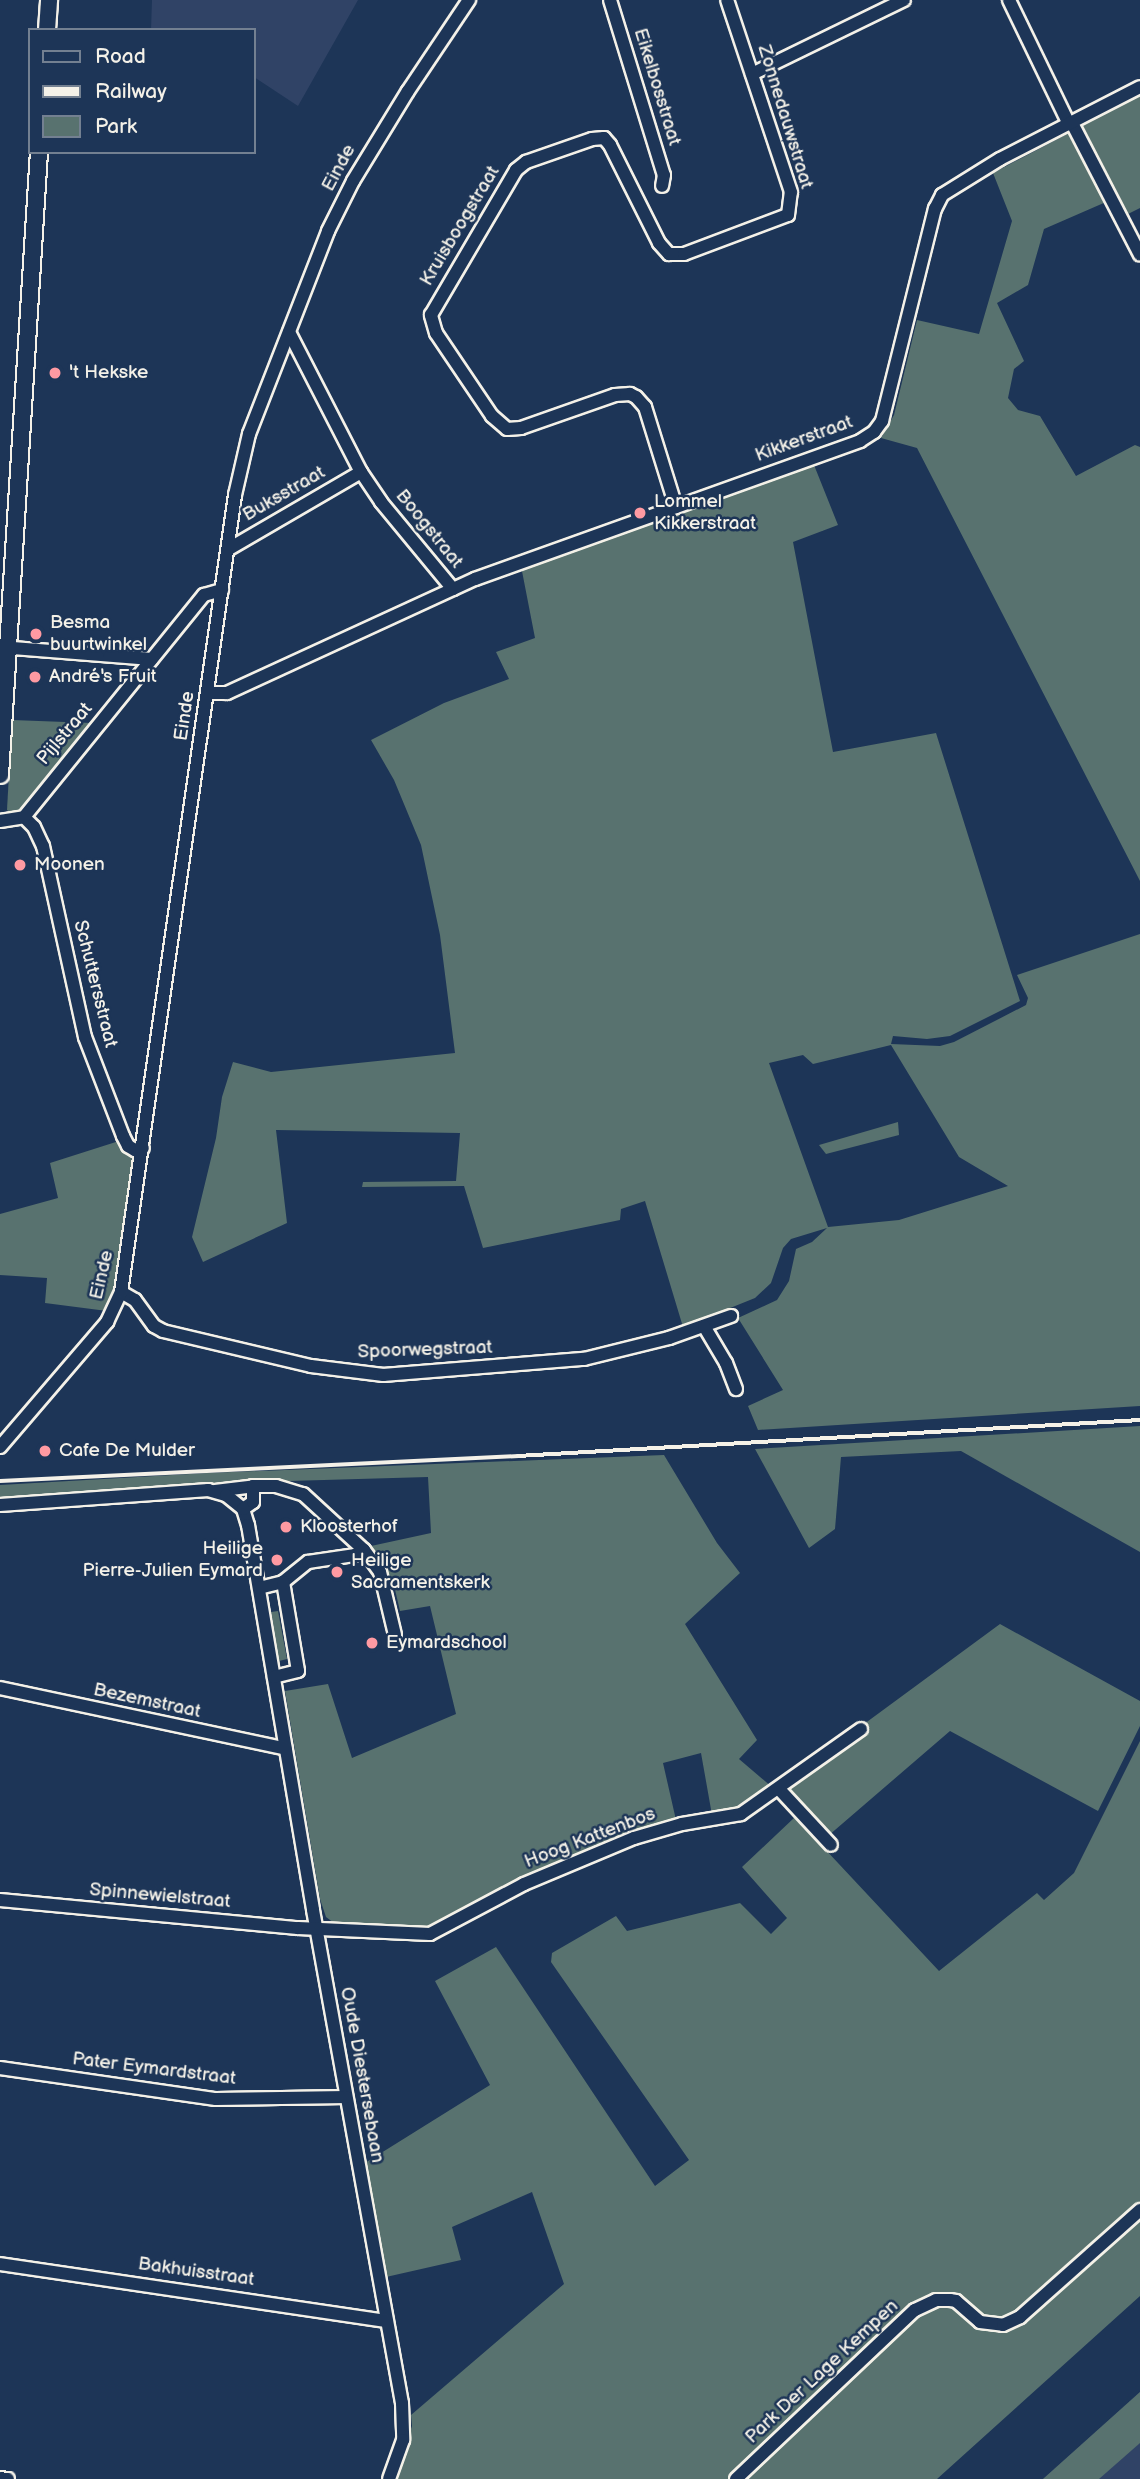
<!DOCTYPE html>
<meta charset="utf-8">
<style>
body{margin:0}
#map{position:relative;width:1140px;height:2479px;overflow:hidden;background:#1d3557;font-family:"Balsamiq Sans",sans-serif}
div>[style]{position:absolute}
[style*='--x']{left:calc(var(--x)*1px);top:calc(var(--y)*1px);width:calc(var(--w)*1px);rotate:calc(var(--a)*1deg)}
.built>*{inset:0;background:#304366}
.green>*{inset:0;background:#58726f}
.roads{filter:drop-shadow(2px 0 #f4f1e8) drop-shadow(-2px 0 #f4f1e8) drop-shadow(0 2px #f4f1e8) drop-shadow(0 -2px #f4f1e8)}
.minor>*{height:12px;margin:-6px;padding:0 6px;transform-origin:6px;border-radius:6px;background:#1d3557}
.major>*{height:16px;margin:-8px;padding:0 8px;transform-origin:8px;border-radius:8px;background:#1d3557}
.rail>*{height:3.5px;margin:-1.75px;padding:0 1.75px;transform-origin:1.75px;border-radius:1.75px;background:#f4f1e8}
.dots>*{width:19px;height:19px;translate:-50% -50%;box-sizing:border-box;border:4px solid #1d3557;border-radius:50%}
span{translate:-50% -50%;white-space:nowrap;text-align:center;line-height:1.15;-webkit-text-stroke:5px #1d3557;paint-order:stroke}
.street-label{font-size:19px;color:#f4f1e8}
.poi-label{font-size:19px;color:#f4f1e8}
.left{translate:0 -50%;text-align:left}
.right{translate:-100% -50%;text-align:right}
.legend{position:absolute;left:28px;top:28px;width:228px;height:126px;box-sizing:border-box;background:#1d3557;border:2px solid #738091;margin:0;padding:9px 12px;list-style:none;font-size:21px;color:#f4f1e8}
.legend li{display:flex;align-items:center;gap:14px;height:35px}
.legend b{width:35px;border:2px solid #738091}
</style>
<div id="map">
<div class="built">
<div style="clip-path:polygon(152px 0,358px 0,298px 106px,254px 77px,254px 30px,151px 30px)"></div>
<div style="clip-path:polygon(1140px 2392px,1140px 2479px,1043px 2479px)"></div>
</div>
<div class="green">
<div style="clip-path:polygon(1140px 95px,1140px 208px,1124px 216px,1080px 127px)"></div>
<div style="clip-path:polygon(1069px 133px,1106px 202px,1044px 229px,1028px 285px,997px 303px,1024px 361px,1014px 369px,1008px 398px,1018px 410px,1040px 416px,1076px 476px,1135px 445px,1140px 447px,1140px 881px,917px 448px,881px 438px,894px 415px,917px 320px,979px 334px,1012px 221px,993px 173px)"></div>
<div style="clip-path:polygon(evenodd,814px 465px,838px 525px,793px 542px,833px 752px,936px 733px,1020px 1001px,950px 1036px,927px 1039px,893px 1036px,891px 1044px,940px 1046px,954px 1042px,1026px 1005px,1028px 998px,1017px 975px,1140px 934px,1140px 1406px,758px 1430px,748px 1406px,783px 1390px,738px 1318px,777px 1300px,789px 1281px,796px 1249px,812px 1242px,827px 1228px,791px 1239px,783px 1248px,771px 1283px,755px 1298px,683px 1327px,645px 1201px,621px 1209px,620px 1220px,483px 1248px,464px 1186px,362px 1187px,363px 1182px,456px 1181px,460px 1133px,276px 1130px,287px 1223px,203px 1262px,192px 1237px,216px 1138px,222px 1097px,233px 1062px,271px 1072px,455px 1053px,440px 935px,421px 845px,394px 780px,371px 740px,444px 703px,509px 679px,496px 652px,535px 638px,521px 566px,814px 465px,891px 1045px,959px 1157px,1008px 1186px,899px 1220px,828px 1227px,769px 1063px,803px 1055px,813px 1064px,891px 1045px)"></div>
<div style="clip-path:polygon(12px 720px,92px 723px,21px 810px,13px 814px,7px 810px)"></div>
<div style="clip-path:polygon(898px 1122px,899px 1135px,826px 1154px,819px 1145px)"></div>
<div style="clip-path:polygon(119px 1141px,135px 1160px,118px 1287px,107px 1311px,45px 1303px,47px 1278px,0 1275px,0 1214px,58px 1198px,50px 1163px)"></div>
<div style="clip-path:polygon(1140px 1426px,1140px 1552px,961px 1451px,841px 1457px,835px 1529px,809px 1548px,755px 1449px)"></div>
<div style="clip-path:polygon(664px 1455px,717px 1543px,740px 1573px,685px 1624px,757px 1740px,739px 1759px,773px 1788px,741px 1808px,712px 1815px,701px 1753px,663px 1763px,676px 1820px,633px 1831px,503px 1887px,435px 1926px,423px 1928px,334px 1923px,326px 1917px,320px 1899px,285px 1691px,328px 1684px,352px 1758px,456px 1714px,430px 1606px,400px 1611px,393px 1581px,371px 1546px,431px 1533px,428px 1477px,214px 1483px,0 1499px,0 1485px,207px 1473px)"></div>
<div style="clip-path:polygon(278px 1611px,287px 1659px,279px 1661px,271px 1612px)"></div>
<div style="clip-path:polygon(1000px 1624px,1140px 1701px,1140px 1726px,1098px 1811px,950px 1731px,828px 1836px,787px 1786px,860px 1727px)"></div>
<div style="clip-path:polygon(1140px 1741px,1140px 2296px,937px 2479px,393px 2479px,412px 2426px,411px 2415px,564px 2284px,532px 2192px,452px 2227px,461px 2260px,386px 2277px,365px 2163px,490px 2085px,435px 1981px,496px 1947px,655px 2186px,689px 2160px,551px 1962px,552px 1953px,616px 1916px,627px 1931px,740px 1903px,771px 1934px,787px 1918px,742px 1867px,795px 1817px,939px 1971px,1037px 1893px,1044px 1900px,1074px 1873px)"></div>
<div style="clip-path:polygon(1140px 2392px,1140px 2443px,1099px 2479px,1043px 2479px)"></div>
</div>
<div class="roads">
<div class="minor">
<div style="--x:610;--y:0;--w:183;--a:72.9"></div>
<div style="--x:664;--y:175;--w:11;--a:100"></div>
<div style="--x:1009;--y:0;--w:138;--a:64.2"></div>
<div style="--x:752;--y:74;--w:169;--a:-26"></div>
<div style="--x:1072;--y:123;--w:148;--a:62.7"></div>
<div style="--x:289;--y:332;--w:157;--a:62.8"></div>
<div style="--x:361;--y:472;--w:36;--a:56"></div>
<div style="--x:381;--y:502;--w:113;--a:50.4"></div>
<div style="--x:676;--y:507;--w:105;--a:-107.2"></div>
<div style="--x:645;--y:407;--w:13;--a:-132"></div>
<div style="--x:636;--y:397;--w:7;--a:-153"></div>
<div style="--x:630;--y:394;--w:15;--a:176"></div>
<div style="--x:615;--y:395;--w:100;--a:160.7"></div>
<div style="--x:521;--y:428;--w:14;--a:176"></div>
<div style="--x:507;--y:429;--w:20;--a:-139"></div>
<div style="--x:492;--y:416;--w:100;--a:-124"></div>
<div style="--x:436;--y:333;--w:19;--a:-106"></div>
<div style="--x:431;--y:315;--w:168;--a:-59.6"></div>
<div style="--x:516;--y:170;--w:13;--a:-39"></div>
<div style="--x:526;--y:162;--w:70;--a:-19.2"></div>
<div style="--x:592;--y:139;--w:12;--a:-5"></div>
<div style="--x:604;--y:138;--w:9;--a:49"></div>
<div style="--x:610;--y:145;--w:110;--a:63.4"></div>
<div style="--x:659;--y:243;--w:15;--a:48"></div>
<div style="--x:669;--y:254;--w:15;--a:0"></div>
<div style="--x:684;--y:254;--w:111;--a:-20.6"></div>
<div style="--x:788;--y:215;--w:23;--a:-83"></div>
<div style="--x:791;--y:192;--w:202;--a:-108.4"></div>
<div style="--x:227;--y:550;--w:155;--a:-30.2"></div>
<div style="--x:0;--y:647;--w:152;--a:4.5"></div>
<div style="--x:207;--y:693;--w:20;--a:0"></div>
<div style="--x:227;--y:693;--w:273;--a:-24.7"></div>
<div style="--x:475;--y:579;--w:409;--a:-19.7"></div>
<div style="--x:860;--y:441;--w:17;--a:-33"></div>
<div style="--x:874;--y:432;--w:14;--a:-54"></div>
<div style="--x:882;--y:421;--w:219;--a:-76"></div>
<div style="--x:935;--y:209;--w:16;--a:-63"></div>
<div style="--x:942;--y:195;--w:68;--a:-31.8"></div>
<div style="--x:1000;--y:159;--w:157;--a:-27.2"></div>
<div style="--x:24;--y:817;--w:14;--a:45"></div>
<div style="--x:34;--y:827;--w:21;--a:65"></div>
<div style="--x:43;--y:846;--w:196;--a:77.6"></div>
<div style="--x:85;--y:1037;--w:106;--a:69"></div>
<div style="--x:123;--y:1136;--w:11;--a:63"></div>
<div style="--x:128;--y:1146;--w:8;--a:30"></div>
<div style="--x:135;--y:1150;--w:8;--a:-14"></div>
<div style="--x:0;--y:821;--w:24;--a:-9"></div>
<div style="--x:24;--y:817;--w:286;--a:-51"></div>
<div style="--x:204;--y:595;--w:19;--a:-16"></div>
<div style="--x:121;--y:1292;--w:16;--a:30"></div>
<div style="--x:135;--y:1300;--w:32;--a:54"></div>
<div style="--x:154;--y:1326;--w:10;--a:29"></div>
<div style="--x:163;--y:1331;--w:152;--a:13.3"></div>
<div style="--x:311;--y:1366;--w:73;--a:7.1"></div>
<div style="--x:383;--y:1375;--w:202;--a:-4.6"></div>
<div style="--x:584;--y:1359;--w:88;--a:-13.9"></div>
<div style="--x:669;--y:1338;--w:66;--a:-19.5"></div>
<div style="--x:704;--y:1326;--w:43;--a:59.3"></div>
<div style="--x:726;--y:1363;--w:28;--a:69"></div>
<div style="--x:0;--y:1447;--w:165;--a:-49.4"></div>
<div style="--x:107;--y:1322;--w:33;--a:-65"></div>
<div style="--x:121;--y:1292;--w:805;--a:-81.86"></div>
<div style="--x:235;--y:495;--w:63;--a:-77.1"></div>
<div style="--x:249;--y:434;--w:218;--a:-68.7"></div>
<div style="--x:328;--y:231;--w:56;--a:-63.4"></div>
<div style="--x:353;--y:181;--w:105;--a:-58.6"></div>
<div style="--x:408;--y:91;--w:110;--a:-56.2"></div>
<div style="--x:215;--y:1491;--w:38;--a:-7"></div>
<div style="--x:0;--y:1505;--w:209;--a:-4.1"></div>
<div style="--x:208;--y:1490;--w:19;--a:16"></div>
<div style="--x:226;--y:1495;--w:22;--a:39"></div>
<div style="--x:243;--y:1509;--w:17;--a:73"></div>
<div style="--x:248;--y:1525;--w:390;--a:80.4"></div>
<div style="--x:313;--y:1910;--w:501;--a:79.77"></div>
<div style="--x:402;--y:2403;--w:37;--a:88"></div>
<div style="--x:403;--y:2440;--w:41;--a:109.7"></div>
<div style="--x:243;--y:1509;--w:12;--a:-35"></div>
<div style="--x:253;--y:1502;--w:16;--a:-90"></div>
<div style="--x:253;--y:1486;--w:23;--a:0"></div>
<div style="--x:276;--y:1486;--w:28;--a:17"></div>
<div style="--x:303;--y:1494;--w:83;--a:42.6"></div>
<div style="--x:364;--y:1550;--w:27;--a:54"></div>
<div style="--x:380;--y:1572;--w:65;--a:76.6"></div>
<div style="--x:283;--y:1582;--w:32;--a:-39"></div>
<div style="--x:308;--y:1562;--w:48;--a:-8.5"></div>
<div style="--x:355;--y:1555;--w:10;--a:-29"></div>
<div style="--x:259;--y:1588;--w:25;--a:-14"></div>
<div style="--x:283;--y:1582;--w:90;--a:80.4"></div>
<div style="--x:298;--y:1671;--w:25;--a:166"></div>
<div style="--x:0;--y:1688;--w:292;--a:12"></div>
<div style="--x:779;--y:1789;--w:76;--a:47.1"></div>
<div style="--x:0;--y:1900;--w:299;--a:5.4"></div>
<div style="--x:298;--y:1928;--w:132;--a:2.6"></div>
<div style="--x:430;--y:1934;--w:106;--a:-28"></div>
<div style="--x:524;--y:1884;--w:119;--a:-22.7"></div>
<div style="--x:634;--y:1838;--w:50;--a:-16.3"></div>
<div style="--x:682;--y:1824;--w:60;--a:-9.6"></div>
<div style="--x:741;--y:1814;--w:147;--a:-35.3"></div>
<div style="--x:0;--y:2068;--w:218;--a:8.2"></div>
<div style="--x:216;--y:2099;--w:130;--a:-0.9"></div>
<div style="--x:0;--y:2264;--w:391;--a:8.4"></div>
<div style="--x:0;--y:2478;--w:8;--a:7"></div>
<div style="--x:736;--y:2479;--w:246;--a:-43.4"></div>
<div style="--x:915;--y:2310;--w:23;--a:-25"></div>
<div style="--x:936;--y:2300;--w:14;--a:0"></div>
<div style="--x:950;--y:2300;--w:6;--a:9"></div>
<div style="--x:956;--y:2301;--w:32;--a:41"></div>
<div style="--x:980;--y:2322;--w:23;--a:7"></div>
<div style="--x:1003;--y:2325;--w:19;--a:-25"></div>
<div style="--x:1020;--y:2317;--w:161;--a:-41.7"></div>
</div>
<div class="major">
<div style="--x:47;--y:30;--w:30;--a:-86"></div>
<div style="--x:0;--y:775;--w:624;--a:-86.42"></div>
</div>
</div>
<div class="rail">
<div style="--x:0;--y:1481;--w:519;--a:-2.76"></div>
<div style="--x:518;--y:1456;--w:623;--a:-3.31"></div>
</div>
<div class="dots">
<div style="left:55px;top:373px;background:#ff9aa2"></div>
<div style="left:640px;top:513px;background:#ff9aa2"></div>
<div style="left:36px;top:634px;background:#ff9aa2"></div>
<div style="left:35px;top:677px;background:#ff9aa2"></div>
<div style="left:20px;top:865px;background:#ff9aa2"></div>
<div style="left:45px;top:1451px;background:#ff9aa2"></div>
<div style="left:286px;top:1527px;background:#ff9aa2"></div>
<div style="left:277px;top:1560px;background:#ff9aa2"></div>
<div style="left:337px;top:1572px;background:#ff9aa2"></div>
<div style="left:372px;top:1643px;background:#ff9aa2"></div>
</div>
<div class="street-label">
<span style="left:657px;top:87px;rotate:73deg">Eikelbosstraat</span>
<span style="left:785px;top:117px;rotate:73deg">Zonnedauwstraat</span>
<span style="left:339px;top:168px;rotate:-62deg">Einde</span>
<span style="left:460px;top:226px;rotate:-59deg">Kruisboogstraat</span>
<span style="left:804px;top:439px;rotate:-20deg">Kikkerstraat</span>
<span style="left:284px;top:494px;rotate:-30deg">Buksstraat</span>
<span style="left:429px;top:529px;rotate:51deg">Boogstraat</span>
<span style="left:185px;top:716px;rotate:-82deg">Einde</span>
<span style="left:65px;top:734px;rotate:-50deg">Pijlstraat</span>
<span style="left:95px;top:984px;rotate:76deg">Schuttersstraat</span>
<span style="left:102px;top:1275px;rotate:-77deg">Einde</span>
<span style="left:425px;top:1350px;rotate:-2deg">Spoorwegstraat</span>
<span style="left:147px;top:1701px;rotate:12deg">Bezemstraat</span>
<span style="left:590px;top:1838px;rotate:-21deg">Hoog Kattenbos</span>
<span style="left:160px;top:1896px;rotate:5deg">Spinnewielstraat</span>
<span style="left:154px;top:2069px;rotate:7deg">Pater Eymardstraat</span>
<span style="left:362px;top:2075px;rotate:80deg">Oude Diestersebaan</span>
<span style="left:196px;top:2272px;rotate:8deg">Bakhuisstraat</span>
<span style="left:822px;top:2372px;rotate:-43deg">Park Der Lage Kempen</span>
</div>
<div class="poi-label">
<span class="left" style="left:69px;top:373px">'t Hekske</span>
<span class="left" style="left:654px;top:513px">Lommel<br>Kikkerstraat</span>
<span class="left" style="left:50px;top:634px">Besma<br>buurtwinkel</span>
<span class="left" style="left:49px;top:677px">André's Fruit</span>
<span class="left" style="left:34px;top:865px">Moonen</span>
<span class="left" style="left:59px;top:1451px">Cafe De Mulder</span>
<span class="left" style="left:300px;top:1527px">Kloosterhof</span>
<span class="right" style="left:263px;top:1560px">Heilige<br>Pierre-Julien Eymard</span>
<span class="left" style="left:351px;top:1572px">Heilige<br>Sacramentskerk</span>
<span class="left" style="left:386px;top:1643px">Eymardschool</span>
</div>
<ul class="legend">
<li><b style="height:9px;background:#1d3557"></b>Road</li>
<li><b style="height:9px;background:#f4f1e8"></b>Railway</li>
<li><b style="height:19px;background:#58726f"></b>Park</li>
</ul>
</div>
